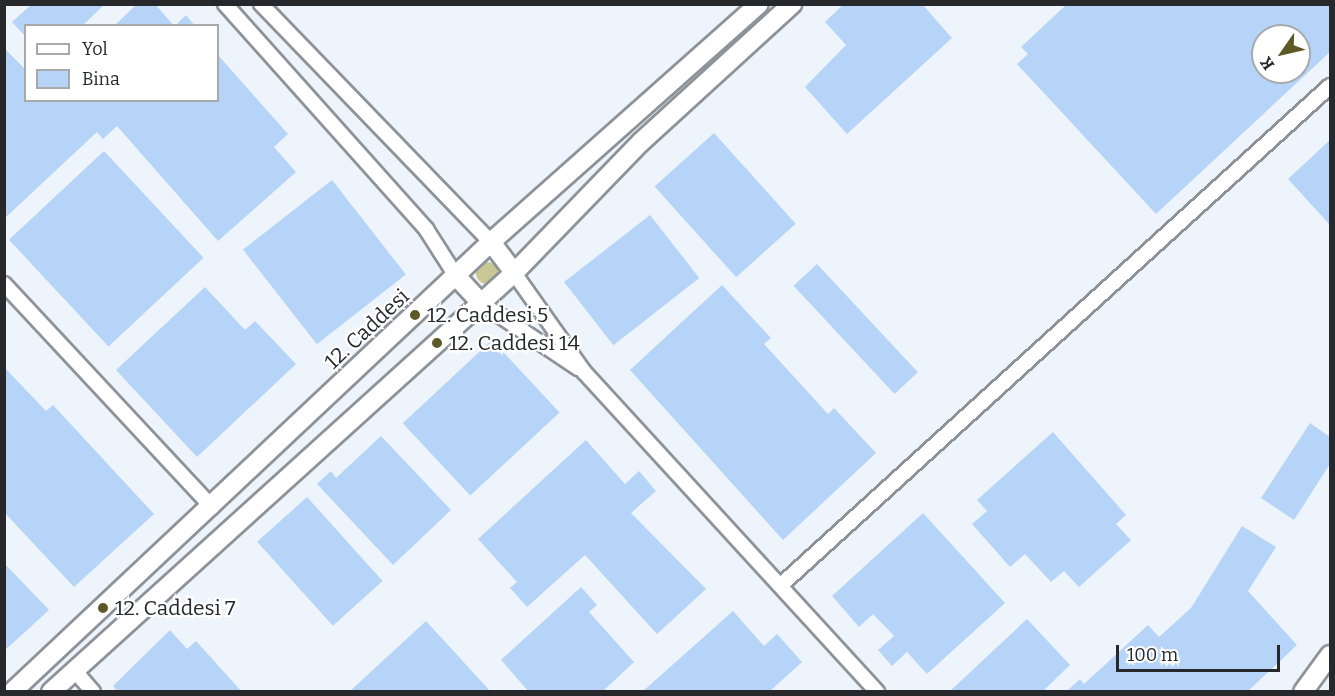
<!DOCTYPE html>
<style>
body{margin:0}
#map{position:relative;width:1335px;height:696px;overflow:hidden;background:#eef4fb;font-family:Bitter,serif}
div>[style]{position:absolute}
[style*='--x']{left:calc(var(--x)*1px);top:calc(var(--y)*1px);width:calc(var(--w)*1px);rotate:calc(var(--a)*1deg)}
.green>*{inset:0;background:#c9c894}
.round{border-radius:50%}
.building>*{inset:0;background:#b5d4f8;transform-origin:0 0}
.roads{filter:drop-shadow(2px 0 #8d9399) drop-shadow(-2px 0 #8d9399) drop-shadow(0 2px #8d9399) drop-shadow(0 -2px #8d9399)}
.street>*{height:14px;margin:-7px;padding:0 7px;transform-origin:7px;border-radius:7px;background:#fff}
.secondary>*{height:18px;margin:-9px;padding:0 9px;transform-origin:9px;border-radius:9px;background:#fff}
.dots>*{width:16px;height:16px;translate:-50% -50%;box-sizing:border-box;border:3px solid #fff;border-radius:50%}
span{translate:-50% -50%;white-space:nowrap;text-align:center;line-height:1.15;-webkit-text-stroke:4.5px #fff;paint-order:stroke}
.poi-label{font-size:21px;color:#26282b}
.left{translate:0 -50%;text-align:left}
.street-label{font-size:21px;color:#26282b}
.frame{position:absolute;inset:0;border:6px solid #26282b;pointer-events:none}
.legend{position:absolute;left:24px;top:24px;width:195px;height:78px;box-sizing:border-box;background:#fff;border:2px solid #a8a9aa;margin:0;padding:8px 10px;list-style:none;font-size:18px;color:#26282b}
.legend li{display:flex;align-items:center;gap:12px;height:30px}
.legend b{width:30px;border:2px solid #a8a9aa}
.north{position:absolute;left:1251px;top:24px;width:60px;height:60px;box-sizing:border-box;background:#fff;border:2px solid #a8a9aa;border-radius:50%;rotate:236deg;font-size:16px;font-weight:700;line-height:24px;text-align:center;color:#26282b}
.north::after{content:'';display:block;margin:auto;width:21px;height:27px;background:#5c5926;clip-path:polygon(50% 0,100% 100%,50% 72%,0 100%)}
.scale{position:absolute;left:1116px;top:645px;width:164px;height:27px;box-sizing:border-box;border:3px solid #26282b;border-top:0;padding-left:8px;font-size:18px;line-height:21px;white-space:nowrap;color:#26282b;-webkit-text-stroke:4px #fff;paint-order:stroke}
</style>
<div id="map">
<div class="green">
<div class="round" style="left:476px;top:262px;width:22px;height:22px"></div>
</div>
<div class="building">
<div style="clip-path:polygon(32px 4px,105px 4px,82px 26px,26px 26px,26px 37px,12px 22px)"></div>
<div style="clip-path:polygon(137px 4px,155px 4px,174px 26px,114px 26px)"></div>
<div style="clip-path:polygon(844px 4px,922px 4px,952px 38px,847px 134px,805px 87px,846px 45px,825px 22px)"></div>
<div style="clip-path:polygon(evenodd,1067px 4px,1330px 4px,1330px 52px,1156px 214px,1017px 64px,1028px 54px,1021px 47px,1067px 4px,1263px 36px,1299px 36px,1299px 72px,1263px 72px,1263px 36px)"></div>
<div style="clip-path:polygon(186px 15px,195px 26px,175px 26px)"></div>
<div style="clip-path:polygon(4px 48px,26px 70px,26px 100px,218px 100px,218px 55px,288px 134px,274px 147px,296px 172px,218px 241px,117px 126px,103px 139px,97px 132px,4px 219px)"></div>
<div style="left:714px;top:133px;width:122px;height:80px;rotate:48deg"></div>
<div style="clip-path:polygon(1330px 140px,1330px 225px,1288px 179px)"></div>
<div style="left:104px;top:151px;width:146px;height:130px;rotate:47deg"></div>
<div style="left:332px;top:180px;width:120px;height:113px;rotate:52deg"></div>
<div style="left:650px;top:215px;width:80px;height:109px;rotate:52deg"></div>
<div style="left:817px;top:264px;width:148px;height:32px;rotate:47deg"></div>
<div style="clip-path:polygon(722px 285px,771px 338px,764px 344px,828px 414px,834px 408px,876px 453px,783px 540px,630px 370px)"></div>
<div style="clip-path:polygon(205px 287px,245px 330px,255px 321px,296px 364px,197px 457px,116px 370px)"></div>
<div style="left:492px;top:340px;width:99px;height:122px;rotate:47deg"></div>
<div style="clip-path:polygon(4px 367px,46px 411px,53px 405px,154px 514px,74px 587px,4px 512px)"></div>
<div style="clip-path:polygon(1310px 423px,1330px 437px,1330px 464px,1294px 520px,1261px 498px)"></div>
<div style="clip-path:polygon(1053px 432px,1126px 515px,1116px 524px,1131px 540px,1079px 587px,1064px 571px,1051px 582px,1025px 554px,1010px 567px,972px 524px,987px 511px,977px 500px)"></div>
<div style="clip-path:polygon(381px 436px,451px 510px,393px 565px,317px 484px,331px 471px,336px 478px)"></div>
<div style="clip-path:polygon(586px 440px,625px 484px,639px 471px,656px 491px,631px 513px,706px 589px,657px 634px,585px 555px,527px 607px,510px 588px,517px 582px,478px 539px)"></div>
<div style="left:307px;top:497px;width:113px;height:67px;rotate:48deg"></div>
<div style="clip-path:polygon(923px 513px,1005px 603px,927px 674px,907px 652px,892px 666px,878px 650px,894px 636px,873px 614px,859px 627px,832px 596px)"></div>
<div style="clip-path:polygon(1242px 526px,1276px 547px,1248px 591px,1297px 645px,1247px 692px,1066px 692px,1080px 679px,1084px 684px,1148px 625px,1159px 637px,1191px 608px)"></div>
<div style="clip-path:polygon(4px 563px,49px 610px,4px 651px)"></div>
<div style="clip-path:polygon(581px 587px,597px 605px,589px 612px,634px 662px,602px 692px,529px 692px,501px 660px)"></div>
<div style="clip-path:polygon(733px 611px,764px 646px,777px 634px,802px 662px,769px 692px,642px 692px)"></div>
<div style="clip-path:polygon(1027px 619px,1070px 665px,1042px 692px,949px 692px)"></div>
<div style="clip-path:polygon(426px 621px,491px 692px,349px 692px)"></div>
<div style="clip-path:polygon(170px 630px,187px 649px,196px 641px,242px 692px,118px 692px,113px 686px)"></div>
</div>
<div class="roads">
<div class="street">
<div style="--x:225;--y:4;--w:302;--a:48.2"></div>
<div style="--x:426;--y:229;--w:56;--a:57.4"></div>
<div style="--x:261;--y:4;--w:331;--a:46"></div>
<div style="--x:514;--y:273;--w:121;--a:54.7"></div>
<div style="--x:584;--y:372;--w:434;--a:47.5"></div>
<div style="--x:4;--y:284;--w:305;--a:47"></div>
<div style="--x:481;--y:303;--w:117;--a:33.8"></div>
<div style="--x:781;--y:585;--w:742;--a:-42.27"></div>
<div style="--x:74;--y:670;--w:29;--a:49"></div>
</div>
<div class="secondary">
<div style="--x:491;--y:242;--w:39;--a:53"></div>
<div style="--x:456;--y:276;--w:37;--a:47"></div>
<div style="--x:12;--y:692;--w:657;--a:-43.21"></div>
<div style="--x:491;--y:242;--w:358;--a:-41.6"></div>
<div style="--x:51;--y:692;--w:624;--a:-42.14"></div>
<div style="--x:514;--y:273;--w:182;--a:-45.9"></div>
<div style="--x:641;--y:142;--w:205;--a:-42.4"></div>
<div style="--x:1303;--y:692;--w:46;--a:-53.9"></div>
</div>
</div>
<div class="dots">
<div style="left:415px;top:315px;background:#5c5926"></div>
<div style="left:437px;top:343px;background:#5c5926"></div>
<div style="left:103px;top:608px;background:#5c5926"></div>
</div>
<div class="poi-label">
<span class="left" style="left:427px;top:315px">12. Caddesi 5</span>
<span class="left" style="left:449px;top:343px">12. Caddesi 14</span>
<span class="left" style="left:115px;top:608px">12. Caddesi 7</span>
</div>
<div class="street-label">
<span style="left:367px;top:329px;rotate:-43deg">12. Caddesi</span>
</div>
<div class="frame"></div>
<ul class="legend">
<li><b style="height:8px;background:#fff"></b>Yol</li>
<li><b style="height:16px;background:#b5d4f8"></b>Bina</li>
</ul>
<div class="north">K</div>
<div class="scale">100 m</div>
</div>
